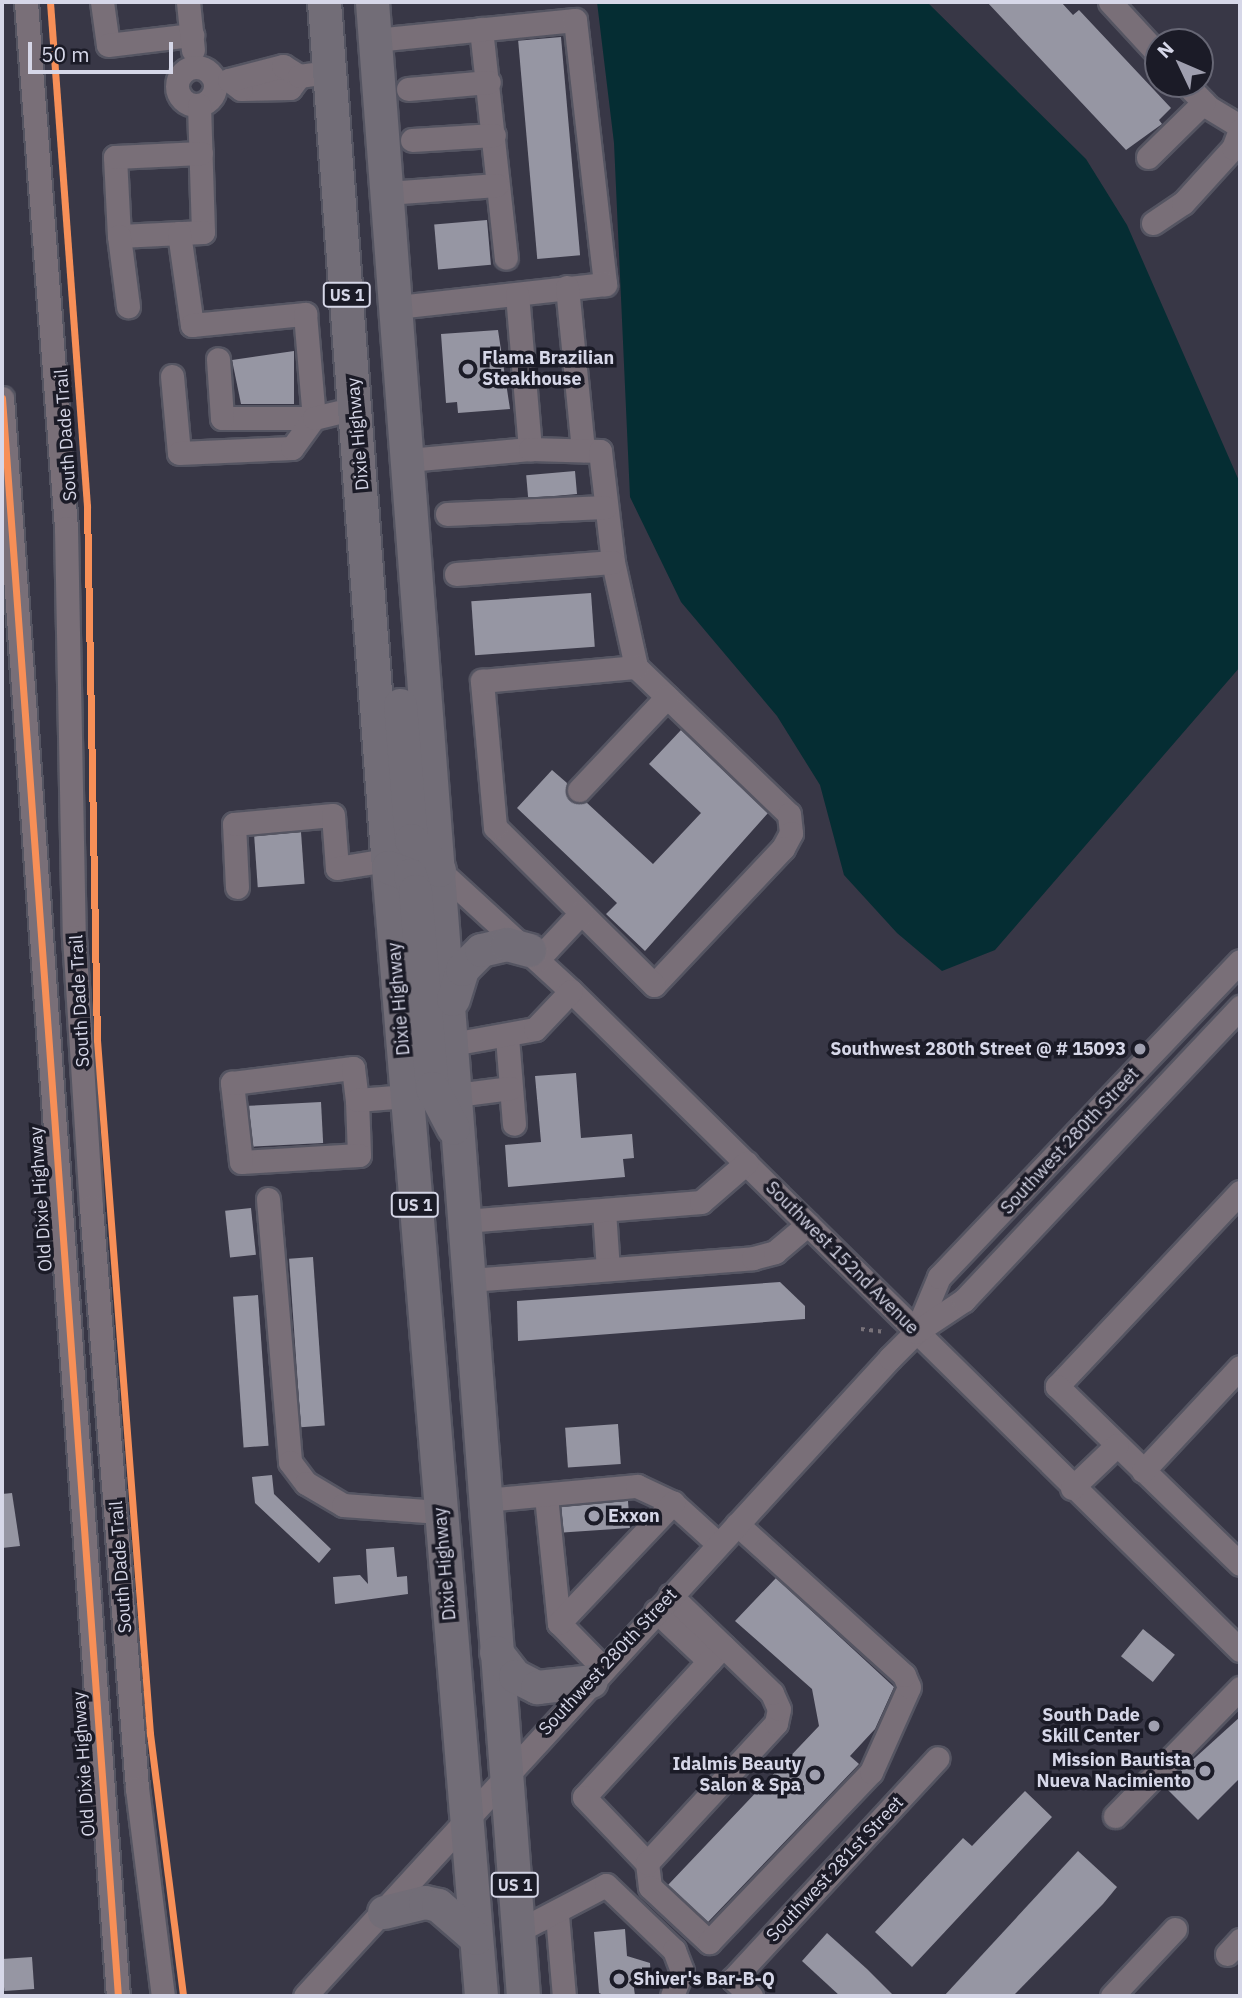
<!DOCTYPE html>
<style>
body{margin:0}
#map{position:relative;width:1242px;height:1998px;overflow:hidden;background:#383746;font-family:"IBM Plex Sans",sans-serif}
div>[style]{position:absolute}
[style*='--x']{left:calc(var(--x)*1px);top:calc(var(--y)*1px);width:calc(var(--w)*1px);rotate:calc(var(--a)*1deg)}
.water>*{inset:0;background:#052d33}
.building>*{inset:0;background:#9696a3;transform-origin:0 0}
.path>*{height:3.5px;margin-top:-1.75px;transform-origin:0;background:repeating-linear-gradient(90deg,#787279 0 3.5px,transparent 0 8.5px)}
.roads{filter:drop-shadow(2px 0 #555562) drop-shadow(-2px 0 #555562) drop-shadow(0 2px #555562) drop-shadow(0 -2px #555562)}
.minor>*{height:23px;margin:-11.5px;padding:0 11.5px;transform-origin:11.5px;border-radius:11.5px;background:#796f78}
.minor>.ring{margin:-11.5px;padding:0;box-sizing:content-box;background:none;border:23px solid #796f78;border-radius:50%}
.highway>*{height:33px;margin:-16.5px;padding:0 16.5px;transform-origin:16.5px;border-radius:16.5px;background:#726d77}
.cycleway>*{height:7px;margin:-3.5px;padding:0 3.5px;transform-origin:3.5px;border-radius:3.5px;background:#f78f57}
.dots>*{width:19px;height:19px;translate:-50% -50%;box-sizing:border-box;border:4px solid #1b1b27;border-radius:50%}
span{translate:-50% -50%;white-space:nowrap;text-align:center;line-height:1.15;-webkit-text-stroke:7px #1b1b27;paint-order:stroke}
.shield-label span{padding:2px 5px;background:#1b1b27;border:2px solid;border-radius:5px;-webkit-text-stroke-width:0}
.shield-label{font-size:16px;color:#d6d7e8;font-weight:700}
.poi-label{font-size:18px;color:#d6d7e8;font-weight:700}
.left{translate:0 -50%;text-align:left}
.right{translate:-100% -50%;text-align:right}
.street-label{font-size:18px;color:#d6d7e8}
.frame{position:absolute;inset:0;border:4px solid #d6d7e8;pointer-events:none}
.north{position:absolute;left:1144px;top:28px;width:70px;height:70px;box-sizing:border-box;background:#1b1b27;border:2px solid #666674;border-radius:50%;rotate:314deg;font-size:19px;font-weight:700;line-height:28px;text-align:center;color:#d6d7e8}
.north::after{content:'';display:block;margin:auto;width:24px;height:32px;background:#9f9faf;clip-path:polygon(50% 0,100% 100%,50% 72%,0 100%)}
.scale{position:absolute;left:28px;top:42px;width:145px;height:32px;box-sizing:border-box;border:4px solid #d6d7e8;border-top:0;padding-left:9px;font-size:21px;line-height:24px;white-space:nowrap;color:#d6d7e8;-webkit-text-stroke:5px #1b1b27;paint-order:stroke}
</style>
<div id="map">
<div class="water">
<div style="clip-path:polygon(597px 2px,927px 2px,1086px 159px,1127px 225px,1240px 483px,1240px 667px,995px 950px,942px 971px,897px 933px,844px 875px,820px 785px,777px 716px,681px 602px,630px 497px,614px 143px)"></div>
</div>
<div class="building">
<div style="clip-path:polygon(987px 2px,1061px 2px,1073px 15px,1079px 10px,1171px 108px,1159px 120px,1162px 124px,1126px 150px)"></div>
<div style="left:561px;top:37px;width:219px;height:43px;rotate:85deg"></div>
<div style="left:487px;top:220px;width:45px;height:53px;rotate:85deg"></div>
<div style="clip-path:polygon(498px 330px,510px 409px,458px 413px,457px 402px,446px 403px,441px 334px)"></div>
<div style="clip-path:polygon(294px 351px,294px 404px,241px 404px,232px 360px)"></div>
<div style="left:575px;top:471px;width:23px;height:49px;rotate:85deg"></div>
<div style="left:591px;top:593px;width:54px;height:120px;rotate:86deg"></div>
<div style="clip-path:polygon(681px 730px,768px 813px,645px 951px,606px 914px,617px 903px,517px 808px,552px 770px,567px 783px,569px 800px,586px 802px,653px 864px,701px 813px,649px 764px)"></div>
<div style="left:301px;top:832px;width:52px;height:47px;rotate:86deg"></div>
<div style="clip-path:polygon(576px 1073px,581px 1138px,632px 1134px,634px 1158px,623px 1159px,625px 1177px,508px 1187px,505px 1145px,541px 1142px,535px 1076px)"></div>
<div style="left:321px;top:1102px;width:41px;height:72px;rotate:87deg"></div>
<div style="left:251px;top:1208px;width:47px;height:26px;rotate:84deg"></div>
<div style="left:313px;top:1257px;width:169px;height:24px;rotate:86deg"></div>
<div style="clip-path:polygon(780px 1282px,805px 1306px,805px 1319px,518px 1341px,517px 1301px)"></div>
<div style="left:258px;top:1295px;width:151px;height:25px;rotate:86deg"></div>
<div style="left:618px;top:1424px;width:40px;height:53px;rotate:86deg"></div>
<div style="clip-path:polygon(272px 1475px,274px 1494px,331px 1549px,319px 1563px,255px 1503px,252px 1477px)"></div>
<div style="clip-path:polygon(12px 1493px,20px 1546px,2px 1548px,2px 1494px)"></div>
<div style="left:628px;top:1501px;width:27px;height:67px;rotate:86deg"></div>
<div style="clip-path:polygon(394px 1547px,397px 1577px,407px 1576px,408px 1594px,335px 1604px,333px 1577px,360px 1575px,368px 1584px,366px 1549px)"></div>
<div style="clip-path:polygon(776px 1578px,894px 1687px,875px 1729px,850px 1756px,859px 1764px,708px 1922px,668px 1885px,819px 1726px,812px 1689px,735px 1621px)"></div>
<div style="left:1143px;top:1629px;width:41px;height:35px;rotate:39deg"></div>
<div style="clip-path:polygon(1240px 1717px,1240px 1778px,1198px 1820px,1164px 1786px)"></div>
<div style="clip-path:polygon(1025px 1791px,1052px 1817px,912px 1967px,875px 1932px,963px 1838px,972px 1846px)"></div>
<div style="clip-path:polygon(1078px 1851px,1117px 1887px,1103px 1904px,1013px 1996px,944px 1996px)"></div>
<div style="clip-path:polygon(625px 1929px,627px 1956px,650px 1963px,651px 1978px,633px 1980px,635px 1996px,606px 1996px,599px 1993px,594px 1932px)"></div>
<div style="clip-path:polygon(827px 1933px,867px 1969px,894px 1996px,840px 1996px,802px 1961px)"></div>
<div style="left:32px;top:1957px;width:32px;height:30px;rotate:86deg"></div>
</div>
<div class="path">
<div style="--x:861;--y:1329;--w:24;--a:7"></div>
</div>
<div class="roads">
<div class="minor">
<div style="--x:26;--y:2;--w:528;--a:85.65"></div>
<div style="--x:66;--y:528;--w:409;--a:88.9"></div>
<div style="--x:74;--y:937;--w:271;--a:86.4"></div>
<div style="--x:91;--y:1207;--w:583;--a:85.47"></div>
<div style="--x:137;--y:1788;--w:210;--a:82.9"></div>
<div style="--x:102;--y:2;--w:43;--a:82.1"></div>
<div style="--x:108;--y:45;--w:85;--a:-6.8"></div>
<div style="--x:188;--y:2;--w:48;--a:84.1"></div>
<div style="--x:1110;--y:2;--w:71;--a:47.3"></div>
<div style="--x:481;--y:29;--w:230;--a:83.8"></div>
<div style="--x:375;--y:40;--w:201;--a:-5.7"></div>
<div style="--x:575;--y:20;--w:266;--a:83.5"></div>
<div style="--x:605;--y:284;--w:210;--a:173.7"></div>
<div class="ring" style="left:177px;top:67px;width:15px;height:15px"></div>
<div style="--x:299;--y:76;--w:15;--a:127"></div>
<div style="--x:290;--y:88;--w:49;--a:178.8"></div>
<div style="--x:241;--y:89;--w:15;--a:-143"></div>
<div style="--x:229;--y:80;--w:56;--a:-14.5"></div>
<div style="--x:283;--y:66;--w:19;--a:32"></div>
<div style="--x:299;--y:76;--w:30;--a:-8"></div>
<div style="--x:1186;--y:84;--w:32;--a:46"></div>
<div style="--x:1208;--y:107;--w:37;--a:31"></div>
<div style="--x:408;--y:89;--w:81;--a:-4.9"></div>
<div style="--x:199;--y:105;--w:127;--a:88.2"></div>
<div style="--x:203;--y:232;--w:84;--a:177.3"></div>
<div style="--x:119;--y:236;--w:79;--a:-92.9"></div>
<div style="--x:115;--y:157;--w:86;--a:-2.7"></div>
<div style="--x:412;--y:140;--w:82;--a:-3.5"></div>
<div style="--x:1148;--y:157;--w:78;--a:-44.5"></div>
<div style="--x:387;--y:193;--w:110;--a:-4.2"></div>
<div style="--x:1153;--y:223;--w:36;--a:-34"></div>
<div style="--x:1183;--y:203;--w:74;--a:-47.7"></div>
<div style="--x:1233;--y:148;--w:19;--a:-69"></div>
<div style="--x:179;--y:233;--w:93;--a:82"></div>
<div style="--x:192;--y:325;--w:114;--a:-5.6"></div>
<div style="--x:305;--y:314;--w:104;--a:85.1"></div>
<div style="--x:314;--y:418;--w:92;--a:180"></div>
<div style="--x:222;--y:418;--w:59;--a:-93.9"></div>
<div style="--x:119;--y:236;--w:71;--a:82.7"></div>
<div style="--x:567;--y:287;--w:164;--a:84.4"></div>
<div style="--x:517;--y:294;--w:156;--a:85.2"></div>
<div style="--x:172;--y:376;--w:77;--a:84.8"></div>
<div style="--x:179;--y:453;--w:113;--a:-2.5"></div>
<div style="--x:292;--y:448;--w:37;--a:-54"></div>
<div style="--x:314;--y:418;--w:42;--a:-13.7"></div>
<div style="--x:2;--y:398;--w:1602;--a:85.85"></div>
<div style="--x:408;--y:460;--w:122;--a:-5.2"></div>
<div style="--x:530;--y:449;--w:70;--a:1.6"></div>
<div style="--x:600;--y:451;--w:112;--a:83.3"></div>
<div style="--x:613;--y:562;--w:107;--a:77.6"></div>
<div style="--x:636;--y:667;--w:212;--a:43.9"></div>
<div style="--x:789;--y:814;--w:19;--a:84"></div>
<div style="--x:791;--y:833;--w:17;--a:118"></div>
<div style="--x:783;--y:848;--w:188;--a:133.3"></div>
<div style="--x:654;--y:985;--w:224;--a:-135.2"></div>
<div style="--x:495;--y:827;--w:147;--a:-95.1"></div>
<div style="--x:482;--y:681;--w:155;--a:-5.2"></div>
<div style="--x:447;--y:514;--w:158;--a:-2.5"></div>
<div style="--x:456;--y:574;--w:157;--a:-4.4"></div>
<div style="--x:579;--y:790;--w:128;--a:-46.6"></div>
<div style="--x:439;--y:870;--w:179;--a:42.5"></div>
<div style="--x:571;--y:991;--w:939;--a:44.57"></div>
<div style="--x:237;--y:887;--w:63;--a:-92.7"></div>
<div style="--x:234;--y:824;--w:99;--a:-5.2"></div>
<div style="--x:333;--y:815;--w:53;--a:85.7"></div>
<div style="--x:337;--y:868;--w:51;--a:-9.1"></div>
<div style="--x:538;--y:959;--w:63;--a:-46.9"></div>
<div style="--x:507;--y:1037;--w:87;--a:85.4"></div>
<div style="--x:452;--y:1044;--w:84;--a:-10.2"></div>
<div style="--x:535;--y:1029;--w:52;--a:-46.5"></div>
<div style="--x:456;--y:1095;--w:55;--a:-7.3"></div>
<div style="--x:357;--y:1100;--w:55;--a:87.9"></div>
<div style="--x:359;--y:1155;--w:118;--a:176.6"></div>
<div style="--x:241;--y:1162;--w:80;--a:-96.5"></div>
<div style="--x:232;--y:1083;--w:122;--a:-7.1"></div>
<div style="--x:353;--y:1068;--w:32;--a:83"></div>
<div style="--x:357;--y:1100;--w:50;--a:-4.6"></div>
<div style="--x:1240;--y:1192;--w:267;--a:133.3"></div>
<div style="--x:1057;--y:1386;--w:255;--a:44.2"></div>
<div style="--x:268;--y:1199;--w:264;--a:85.2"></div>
<div style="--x:290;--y:1462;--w:26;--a:53"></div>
<div style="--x:306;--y:1483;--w:43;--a:30.7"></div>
<div style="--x:343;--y:1505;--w:97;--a:4.1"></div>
<div style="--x:604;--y:1211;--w:58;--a:86.1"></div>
<div style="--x:465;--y:1221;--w:237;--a:-4.6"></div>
<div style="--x:701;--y:1202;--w:60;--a:-40.9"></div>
<div style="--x:470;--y:1280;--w:284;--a:-4.4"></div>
<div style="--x:753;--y:1258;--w:23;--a:-15"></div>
<div style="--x:775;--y:1252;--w:43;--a:-40.3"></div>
<div style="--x:916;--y:1332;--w:60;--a:-67.3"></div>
<div style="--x:939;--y:1277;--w:436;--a:-46.4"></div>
<div style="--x:1143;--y:1471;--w:142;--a:-47"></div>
<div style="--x:1072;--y:1488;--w:62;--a:-43.7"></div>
<div style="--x:546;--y:1496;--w:128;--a:84.2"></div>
<div style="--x:559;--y:1623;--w:63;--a:45.6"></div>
<div style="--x:485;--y:1500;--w:153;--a:-5.3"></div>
<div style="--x:637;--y:1486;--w:40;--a:25"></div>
<div style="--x:673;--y:1503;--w:61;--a:42.3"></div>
<div style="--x:656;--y:1611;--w:73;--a:43.3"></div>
<div style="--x:559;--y:1623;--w:166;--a:-46.5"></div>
<div style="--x:723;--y:1646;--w:205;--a:132.6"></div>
<div style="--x:584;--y:1797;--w:91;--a:46.3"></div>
<div style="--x:647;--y:1863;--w:24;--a:83"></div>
<div style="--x:650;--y:1887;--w:81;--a:43"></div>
<div style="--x:709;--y:1942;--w:235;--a:-46.4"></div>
<div style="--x:871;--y:1772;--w:93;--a:-65.9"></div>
<div style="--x:909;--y:1687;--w:13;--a:-113"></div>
<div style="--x:904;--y:1675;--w:225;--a:-137.9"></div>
<div style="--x:1115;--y:1816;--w:179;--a:-45.7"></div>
<div style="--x:647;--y:1863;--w:190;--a:-47.3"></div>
<div style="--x:776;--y:1723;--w:14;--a:-78"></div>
<div style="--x:779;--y:1709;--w:17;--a:-114"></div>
<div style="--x:772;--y:1693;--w:141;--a:-136.1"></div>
<div style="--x:557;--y:1915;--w:81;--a:85.1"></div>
<div style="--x:518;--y:1931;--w:99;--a:-27.6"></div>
<div style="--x:606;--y:1885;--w:94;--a:43.7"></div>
<div style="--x:674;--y:1950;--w:22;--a:69"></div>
<div style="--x:682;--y:1971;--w:27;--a:112"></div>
<div style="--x:1227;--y:1954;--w:19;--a:-47"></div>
<div style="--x:305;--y:1996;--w:866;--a:-47.48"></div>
<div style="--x:890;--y:1358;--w:37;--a:-45"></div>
<div style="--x:916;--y:1332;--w:58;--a:-33.7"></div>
<div style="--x:964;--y:1300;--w:403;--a:-46.7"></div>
<div style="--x:751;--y:1996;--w:25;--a:-137"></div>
<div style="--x:733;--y:1979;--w:301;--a:-47.2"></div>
<div style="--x:1112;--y:1996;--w:92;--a:-46.8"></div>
</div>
<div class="highway">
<div style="--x:324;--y:2;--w:867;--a:85.77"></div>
<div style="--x:388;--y:867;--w:1133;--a:85.29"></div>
<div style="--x:372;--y:2;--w:2000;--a:85.67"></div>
<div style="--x:400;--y:705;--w:135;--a:85.3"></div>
<div style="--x:411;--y:840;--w:41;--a:47"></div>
<div style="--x:388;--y:867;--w:23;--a:20"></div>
<div style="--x:410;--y:875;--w:17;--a:73"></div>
<div style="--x:415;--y:891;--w:198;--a:85.1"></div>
<div style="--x:432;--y:1088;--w:45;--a:62.3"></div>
<div style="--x:453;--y:999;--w:31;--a:-73"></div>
<div style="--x:462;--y:969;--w:27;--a:-45"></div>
<div style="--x:481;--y:950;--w:27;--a:-13"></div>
<div style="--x:507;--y:944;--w:23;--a:15"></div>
<div style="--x:496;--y:1652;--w:31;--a:52"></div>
<div style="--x:515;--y:1676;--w:25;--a:27"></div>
<div style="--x:537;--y:1687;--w:54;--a:-6.3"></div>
<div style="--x:384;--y:1912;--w:42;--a:-13.7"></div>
<div style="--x:425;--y:1902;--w:13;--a:13"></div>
<div style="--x:438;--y:1905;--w:50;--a:41"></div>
</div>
</div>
<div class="cycleway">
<div style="--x:50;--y:2;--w:505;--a:85.8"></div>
<div style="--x:87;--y:506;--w:534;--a:88.93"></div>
<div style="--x:97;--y:1040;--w:696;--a:85.63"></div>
<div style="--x:150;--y:1734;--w:264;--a:82.8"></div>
<div style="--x:2;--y:398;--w:1602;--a:85.85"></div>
</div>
<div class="dots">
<div style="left:468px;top:369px;background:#9f9faf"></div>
<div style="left:1140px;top:1049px;background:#9f9faf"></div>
<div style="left:594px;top:1516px;background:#9f9faf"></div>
<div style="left:1154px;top:1726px;background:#9f9faf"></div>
<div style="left:1205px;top:1771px;background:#9f9faf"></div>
<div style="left:815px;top:1775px;background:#9f9faf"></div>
<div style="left:619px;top:1979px;background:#9f9faf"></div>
</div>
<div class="shield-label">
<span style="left:347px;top:295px">US 1</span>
<span style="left:415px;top:1205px">US 1</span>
<span style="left:515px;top:1885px">US 1</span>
</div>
<div class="poi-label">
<span class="left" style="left:482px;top:369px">Flama Brazilian<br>Steakhouse</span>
<span class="right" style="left:1126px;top:1049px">Southwest 280th Street @ # 15093</span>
<span class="left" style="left:608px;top:1516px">Exxon</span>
<span class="right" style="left:1140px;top:1726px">South Dade<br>Skill Center</span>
<span class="right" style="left:1191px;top:1771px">Mission Bautista<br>Nueva Nacimiento</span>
<span class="right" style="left:801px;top:1775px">Idalmis Beauty<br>Salon &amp; Spa</span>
<span class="left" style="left:633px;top:1979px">Shiver's Bar-B-Q</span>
</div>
<div class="street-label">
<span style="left:358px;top:434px;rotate:-95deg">Dixie Highway</span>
<span style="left:66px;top:435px;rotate:-94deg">South Dade Trail</span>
<span style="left:399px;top:999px;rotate:-95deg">Dixie Highway</span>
<span style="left:80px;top:1001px;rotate:-93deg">South Dade Trail</span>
<span style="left:1070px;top:1141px;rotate:-47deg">Southwest 280th Street</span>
<span style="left:41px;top:1199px;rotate:-94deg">Old Dixie Highway</span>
<span style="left:842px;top:1258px;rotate:45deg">Southwest 152nd Avenue</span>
<span style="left:445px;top:1564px;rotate:-95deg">Dixie Highway</span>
<span style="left:121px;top:1567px;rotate:-94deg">South Dade Trail</span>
<span style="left:608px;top:1662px;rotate:-47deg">Southwest 280th Street</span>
<span style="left:84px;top:1764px;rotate:-94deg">Old Dixie Highway</span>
<span style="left:835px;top:1869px;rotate:-47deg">Southwest 281st Street</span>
</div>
<div class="frame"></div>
<div class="north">N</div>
<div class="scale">50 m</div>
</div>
